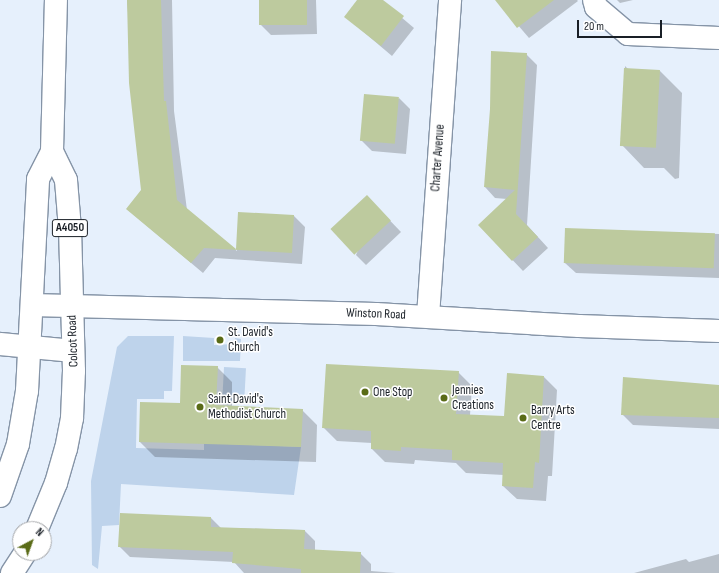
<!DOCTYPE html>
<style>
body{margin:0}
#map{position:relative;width:719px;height:573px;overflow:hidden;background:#e6f0fc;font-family:"Sofia Sans Condensed",sans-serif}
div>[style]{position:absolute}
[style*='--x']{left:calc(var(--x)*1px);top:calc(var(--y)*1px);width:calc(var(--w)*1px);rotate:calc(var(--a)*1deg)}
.green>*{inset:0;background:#bed3eb;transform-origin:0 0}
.shadow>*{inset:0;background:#0003}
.building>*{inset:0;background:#bdca9e;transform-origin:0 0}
.roads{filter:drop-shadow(1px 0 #8594a7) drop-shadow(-1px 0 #8594a7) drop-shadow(0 1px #8594a7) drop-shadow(0 -1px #8594a7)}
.minor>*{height:22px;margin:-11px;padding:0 11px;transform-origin:11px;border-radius:11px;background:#fff}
.primary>*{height:22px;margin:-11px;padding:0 11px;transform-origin:11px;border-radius:11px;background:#fff}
.dots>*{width:11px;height:11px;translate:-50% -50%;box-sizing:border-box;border:2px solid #fff;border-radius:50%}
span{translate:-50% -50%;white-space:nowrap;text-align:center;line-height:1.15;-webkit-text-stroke:3px #fff;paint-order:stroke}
.shield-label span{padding:1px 3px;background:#fff;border:1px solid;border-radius:3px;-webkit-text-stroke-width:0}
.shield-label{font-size:12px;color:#191f26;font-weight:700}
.street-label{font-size:13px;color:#191f26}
.poi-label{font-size:13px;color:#191f26}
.left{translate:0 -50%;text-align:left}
.north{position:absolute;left:12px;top:521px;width:40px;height:40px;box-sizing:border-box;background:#fff;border:1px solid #a3a5a8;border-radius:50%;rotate:41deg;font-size:11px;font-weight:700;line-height:16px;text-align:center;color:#191f26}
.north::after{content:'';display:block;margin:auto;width:14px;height:18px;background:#5a6b17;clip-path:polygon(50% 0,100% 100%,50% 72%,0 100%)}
.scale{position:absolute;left:577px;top:20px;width:85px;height:18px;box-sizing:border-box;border:2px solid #191f26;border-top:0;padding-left:5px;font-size:12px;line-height:14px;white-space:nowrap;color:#191f26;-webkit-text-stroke:3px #fff;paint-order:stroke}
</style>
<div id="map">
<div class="green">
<div style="clip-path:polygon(128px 336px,174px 336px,172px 391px,164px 391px,164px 399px,137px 399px,136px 448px,204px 450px,204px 443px,301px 447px,294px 495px,121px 484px,119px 525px,102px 526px,98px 569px,92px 565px,91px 481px,117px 347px)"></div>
<div style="clip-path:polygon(183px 336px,214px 338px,214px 345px,234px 344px,235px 338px,241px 339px,240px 361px,183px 361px)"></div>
<div style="left:224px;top:367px;width:22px;height:34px;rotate:3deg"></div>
</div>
<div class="shadow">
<div style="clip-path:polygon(127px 0,172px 0,174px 111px,187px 210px,237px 251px,239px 213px,294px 216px,305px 227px,302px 264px,215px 258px,203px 273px,127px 209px,142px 190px)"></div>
<div style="clip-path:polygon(260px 0,316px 0,317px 34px,271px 35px,260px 24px)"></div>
<div style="clip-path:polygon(358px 0,381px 0,414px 28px,392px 56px,346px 17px)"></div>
<div style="clip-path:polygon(502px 0,577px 0,578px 1px,529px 38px,499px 3px)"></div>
<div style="clip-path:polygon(617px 0,633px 0,620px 3px)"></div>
<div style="clip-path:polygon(526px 54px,537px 65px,527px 225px,548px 248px,523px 271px,479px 225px,507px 199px,495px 198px,485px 187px,491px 109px)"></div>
<div style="clip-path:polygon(625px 66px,629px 70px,660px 71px,682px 93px,679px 178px,675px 179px,664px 168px,644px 168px,622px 145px)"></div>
<div style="clip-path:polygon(399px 98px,410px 109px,406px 154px,372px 151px,361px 140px)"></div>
<div style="clip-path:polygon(377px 207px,401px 232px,366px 265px,356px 255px)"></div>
<div style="clip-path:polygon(566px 229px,719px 234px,719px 278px,576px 273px,565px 263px)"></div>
<div style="clip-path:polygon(217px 367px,232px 382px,232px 407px,302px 410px,317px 425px,316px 462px,155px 457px,140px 442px,141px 403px,181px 404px)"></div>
<div style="clip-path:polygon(458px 372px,472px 386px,470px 415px,505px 417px,544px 377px,557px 390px,552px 476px,548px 476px,546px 501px,517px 499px,503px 486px,504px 475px,466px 473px,456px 463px,415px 460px,414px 464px,385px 462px,372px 449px,372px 443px,337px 441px,323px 427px)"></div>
<div style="clip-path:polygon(624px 378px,719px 386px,719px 429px,633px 425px,622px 414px)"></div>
<div style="clip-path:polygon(211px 518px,221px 528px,304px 530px,315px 541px,315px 551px,360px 553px,371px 564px,371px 571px,396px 573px,244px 573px,234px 562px,130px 557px,119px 546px)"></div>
<div style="clip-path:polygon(719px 554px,719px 573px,634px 573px,686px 559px,689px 562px)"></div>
</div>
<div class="building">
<div style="clip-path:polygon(127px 0,161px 0,164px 101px,166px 101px,177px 200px,236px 249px,238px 212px,294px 215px,292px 253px,204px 248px,191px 263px,126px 209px,141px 190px,129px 83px)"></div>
<div style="left:259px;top:0;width:48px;height:25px"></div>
<div style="clip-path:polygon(357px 0,383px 0,404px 16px,381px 46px,344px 17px)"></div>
<div style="clip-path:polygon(495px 0,554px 0,517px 28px)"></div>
<div style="clip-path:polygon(491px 51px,527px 53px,516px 214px,538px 237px,512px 261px,478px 225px,515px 190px,484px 187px,490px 109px)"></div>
<div style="left:624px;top:68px;width:36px;height:78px;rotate:3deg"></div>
<div style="left:364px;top:94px;width:35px;height:47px;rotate:5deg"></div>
<div style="left:367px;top:195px;width:35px;height:50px;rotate:47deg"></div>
<div style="left:565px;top:228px;width:150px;height:35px;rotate:2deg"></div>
<div style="clip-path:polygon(326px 364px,459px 371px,456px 414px,504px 416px,507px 373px,544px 376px,539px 463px,535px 462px,533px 488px,502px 486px,503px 463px,452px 460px,452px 450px,401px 447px,401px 451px,371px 449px,371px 431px,322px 428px)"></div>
<div style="clip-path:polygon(181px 365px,218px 366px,216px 405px,303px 409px,301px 447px,139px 442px,140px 402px,180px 403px)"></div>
<div style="clip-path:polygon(623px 377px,719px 385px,719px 418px,621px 415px)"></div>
<div style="clip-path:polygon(120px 513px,211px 517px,211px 527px,305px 530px,304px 549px,361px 552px,360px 573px,301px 573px,301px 569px,232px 563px,233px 552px,118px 547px)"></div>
</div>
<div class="roads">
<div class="minor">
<div style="--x:594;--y:0;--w:7;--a:74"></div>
<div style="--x:596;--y:7;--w:42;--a:40.2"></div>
<div style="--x:628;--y:34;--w:91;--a:2.5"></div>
<div style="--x:32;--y:305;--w:344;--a:1.5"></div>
<div style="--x:376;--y:314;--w:203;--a:3.4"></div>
<div style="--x:579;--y:326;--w:140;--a:2"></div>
<div style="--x:428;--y:316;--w:317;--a:-86"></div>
<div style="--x:0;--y:344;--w:73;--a:5.5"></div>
</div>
<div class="primary">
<div style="--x:0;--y:496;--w:55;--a:-70.9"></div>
<div style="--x:18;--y:444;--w:54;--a:-80.4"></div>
<div style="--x:27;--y:391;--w:212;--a:-87"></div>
<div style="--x:38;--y:179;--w:31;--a:-63"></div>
<div style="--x:52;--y:151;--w:151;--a:-88.5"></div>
<div style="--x:37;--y:529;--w:50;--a:-67.6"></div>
<div style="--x:56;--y:483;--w:35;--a:-74"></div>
<div style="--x:66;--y:449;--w:32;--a:-79"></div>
<div style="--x:72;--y:418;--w:47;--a:-87.6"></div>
<div style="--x:74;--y:371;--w:142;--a:-91.6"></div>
<div style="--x:70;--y:229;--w:49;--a:-94.7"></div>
<div style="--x:66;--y:180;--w:32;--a:-116"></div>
<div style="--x:12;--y:573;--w:24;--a:-57"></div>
</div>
</div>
<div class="dots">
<div style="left:220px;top:340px;background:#5a6b17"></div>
<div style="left:365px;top:392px;background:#5a6b17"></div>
<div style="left:444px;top:398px;background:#5a6b17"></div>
<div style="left:200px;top:407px;background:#5a6b17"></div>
<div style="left:523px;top:418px;background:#5a6b17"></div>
</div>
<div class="shield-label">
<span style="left:70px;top:228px">A4050</span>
</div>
<div class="street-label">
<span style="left:438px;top:158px;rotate:-86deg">Charter Avenue</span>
<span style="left:376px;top:314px;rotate:2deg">Winston Road</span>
<span style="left:73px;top:341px;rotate:-92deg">Colcot Road</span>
</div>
<div class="poi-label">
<span class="left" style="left:228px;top:340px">St. David's<br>Church</span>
<span class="left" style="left:452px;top:398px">Jennies<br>Creations</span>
<span class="left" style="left:373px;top:392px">One Stop</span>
<span class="left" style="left:208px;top:407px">Saint David's<br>Methodist Church</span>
<span class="left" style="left:531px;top:418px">Barry Arts<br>Centre</span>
</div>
<div class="north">N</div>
<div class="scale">20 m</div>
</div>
